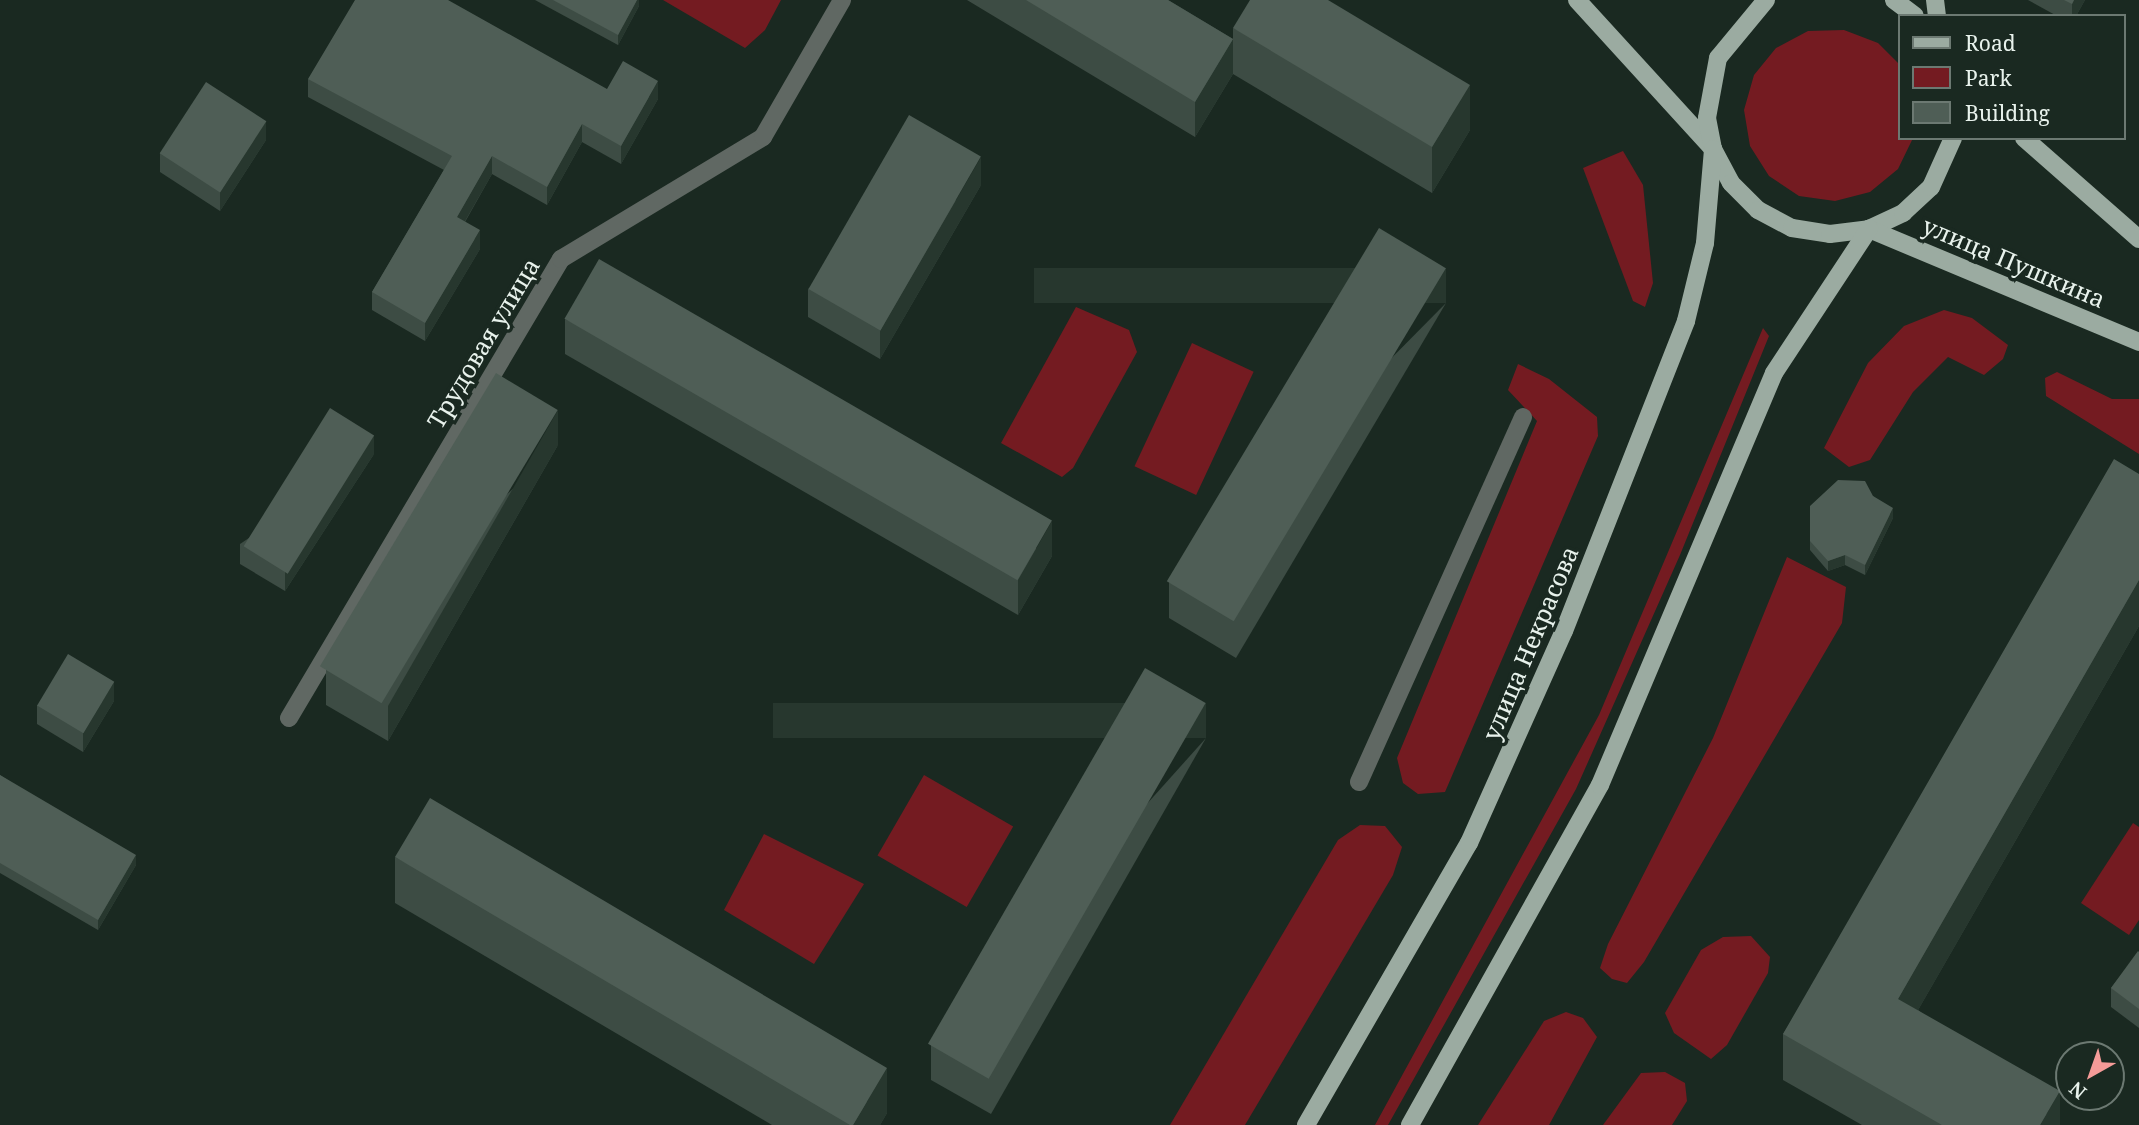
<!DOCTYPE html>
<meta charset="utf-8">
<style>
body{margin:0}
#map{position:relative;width:2139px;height:1125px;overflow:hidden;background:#1a2921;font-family:"Noto Serif",serif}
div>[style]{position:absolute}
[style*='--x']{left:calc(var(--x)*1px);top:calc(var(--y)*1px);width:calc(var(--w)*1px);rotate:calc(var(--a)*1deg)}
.green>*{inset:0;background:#741b21;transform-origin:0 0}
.street>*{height:18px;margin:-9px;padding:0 9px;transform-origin:9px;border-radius:9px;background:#606863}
.primary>*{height:18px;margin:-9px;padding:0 9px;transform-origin:9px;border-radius:9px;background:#9baba1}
.wall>*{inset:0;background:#3d4c44}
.shaded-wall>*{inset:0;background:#27372e;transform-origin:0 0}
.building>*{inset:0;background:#4f5e56;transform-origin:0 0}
span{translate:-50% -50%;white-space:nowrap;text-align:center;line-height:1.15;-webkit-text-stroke:7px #1a2921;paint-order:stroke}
.street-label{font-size:24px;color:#e8f2ec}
.legend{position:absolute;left:1898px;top:14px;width:228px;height:126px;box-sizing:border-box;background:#1a2921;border:2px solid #6c7972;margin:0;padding:9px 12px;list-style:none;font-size:21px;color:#e8f2ec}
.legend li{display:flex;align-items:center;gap:14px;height:35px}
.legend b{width:35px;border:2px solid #6c7972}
.north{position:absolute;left:2055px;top:1041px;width:70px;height:70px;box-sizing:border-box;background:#1a2921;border:2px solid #6c7972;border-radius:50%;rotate:220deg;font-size:19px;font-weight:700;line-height:28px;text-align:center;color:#e8f2ec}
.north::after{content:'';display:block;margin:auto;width:24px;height:32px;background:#f59b98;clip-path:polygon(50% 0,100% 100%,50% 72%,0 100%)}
</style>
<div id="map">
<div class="green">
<div style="clip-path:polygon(663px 0,781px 0,765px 30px,745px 48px)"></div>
<div style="clip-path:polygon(1844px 30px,1878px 43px,1899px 64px,1899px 138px,1913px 138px,1898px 169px,1870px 192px,1835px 201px,1799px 196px,1769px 176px,1750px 146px,1744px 110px,1754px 75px,1776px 48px,1808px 31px)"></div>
<div style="clip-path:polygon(1623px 151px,1643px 185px,1653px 283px,1645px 307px,1633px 301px,1583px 168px)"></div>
<div style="clip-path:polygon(1076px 307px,1129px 330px,1137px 352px,1073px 468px,1062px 477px,1001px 443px)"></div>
<div style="clip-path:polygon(1944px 310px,1972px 318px,2008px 345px,2003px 359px,1984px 375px,1948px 357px,1913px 392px,1870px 460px,1849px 467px,1824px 448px,1868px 363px,1904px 326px)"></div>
<div style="clip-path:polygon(1763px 328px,1769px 336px,1680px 555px,1576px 789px,1388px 1125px,1375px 1125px,1599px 715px)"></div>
<div style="left:1192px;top:343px;width:68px;height:136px;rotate:25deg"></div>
<div style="clip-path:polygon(1518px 364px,1549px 379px,1597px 417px,1598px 436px,1445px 792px,1418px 794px,1403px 783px,1397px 758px,1537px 421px,1508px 390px)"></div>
<div style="clip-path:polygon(2057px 372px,2112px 399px,2139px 399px,2139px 454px,2046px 396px,2045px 378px)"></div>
<div style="clip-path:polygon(1787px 557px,1846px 587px,1842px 623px,1644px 962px,1627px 983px,1612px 979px,1600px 968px,1608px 944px,1713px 738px)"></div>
<div style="left:924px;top:775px;width:103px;height:93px;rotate:30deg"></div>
<div style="clip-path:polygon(2133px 823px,2139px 827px,2139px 920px,2129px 935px,2081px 903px)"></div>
<div style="clip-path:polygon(1360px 825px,1385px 826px,1402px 847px,1393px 875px,1245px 1125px,1170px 1125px,1338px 840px)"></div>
<div style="clip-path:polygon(764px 834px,864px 884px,814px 964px,724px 910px)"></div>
<div style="clip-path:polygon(1751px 936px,1770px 957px,1768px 973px,1727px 1045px,1711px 1059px,1674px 1033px,1665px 1013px,1701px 950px,1723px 937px)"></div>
<div style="clip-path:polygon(1566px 1012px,1583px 1018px,1597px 1037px,1549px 1125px,1478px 1125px,1544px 1021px)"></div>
<div style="clip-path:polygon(1665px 1072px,1685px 1083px,1687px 1101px,1672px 1125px,1603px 1125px,1641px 1073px)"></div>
</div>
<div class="street">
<div style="--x:289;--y:718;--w:534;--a:-59.35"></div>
<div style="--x:561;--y:259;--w:236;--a:-31.1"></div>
<div style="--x:763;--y:137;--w:158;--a:-60"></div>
<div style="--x:1359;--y:782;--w:400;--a:-65.8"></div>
</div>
<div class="primary">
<div style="--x:1577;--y:0;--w:202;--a:47.6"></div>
<div style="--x:1766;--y:0;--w:75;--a:129.6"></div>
<div style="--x:1718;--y:58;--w:61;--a:100.4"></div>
<div style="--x:1707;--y:118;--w:32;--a:79"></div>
<div style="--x:1713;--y:149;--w:38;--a:62"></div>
<div style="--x:1731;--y:183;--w:38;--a:45"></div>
<div style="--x:1758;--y:210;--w:38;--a:28"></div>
<div style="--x:1792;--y:228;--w:38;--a:9"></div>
<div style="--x:1830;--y:234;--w:39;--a:-7"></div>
<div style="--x:1869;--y:229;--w:38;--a:-25"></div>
<div style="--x:1903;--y:213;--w:38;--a:-43"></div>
<div style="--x:1931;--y:187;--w:54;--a:-65.8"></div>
<div style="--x:1894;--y:0;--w:26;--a:37"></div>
<div style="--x:1935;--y:0;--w:16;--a:83"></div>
<div style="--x:2024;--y:138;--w:153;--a:41.3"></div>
<div style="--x:1869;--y:229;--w:293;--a:22.7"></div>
<div style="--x:1306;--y:1125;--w:326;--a:-60"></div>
<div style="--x:1469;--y:843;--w:232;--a:-65.9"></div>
<div style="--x:1564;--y:631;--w:333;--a:-68.5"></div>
<div style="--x:1686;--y:321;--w:80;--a:-76.3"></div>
<div style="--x:1705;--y:243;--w:94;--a:-85.1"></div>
<div style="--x:1410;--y:1125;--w:389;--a:-60.8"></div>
<div style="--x:1600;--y:785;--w:447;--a:-67.1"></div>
<div style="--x:1774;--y:373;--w:173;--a:-56.6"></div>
</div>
<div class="wall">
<div style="clip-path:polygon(535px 0,639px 0,639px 6px,618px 45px)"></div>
<div style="clip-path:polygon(967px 0,1168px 0,1233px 39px,1233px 28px,1470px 130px,1432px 193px,1233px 74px,1195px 137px)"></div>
<div style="clip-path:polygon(2028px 0,2085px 0,2076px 16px,2057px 16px)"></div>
<div style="clip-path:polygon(308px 79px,607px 89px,658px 99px,621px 164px,582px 142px,547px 205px,492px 174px,465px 222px,480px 249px,425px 341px,372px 310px,372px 292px,444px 170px,308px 97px)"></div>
<div style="clip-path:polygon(266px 140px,220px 211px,160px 172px,160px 153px)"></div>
<div style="clip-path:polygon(981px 185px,880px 359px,808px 317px,808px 289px)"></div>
<div style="clip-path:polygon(1446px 303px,1236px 658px,1169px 618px,1169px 583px)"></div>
<div style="clip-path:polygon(565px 319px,1052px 556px,1018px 615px,565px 354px)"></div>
<div style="clip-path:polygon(558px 445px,388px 741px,326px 705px,326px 670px)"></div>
<div style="clip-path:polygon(374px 454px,285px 591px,240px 564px,240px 544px)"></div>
<div style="clip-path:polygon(2139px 474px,2139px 626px,1918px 1010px,2060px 1125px,1862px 1125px,1783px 1080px,1783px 1034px)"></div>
<div style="clip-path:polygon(1873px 496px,1893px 518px,1865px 575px,1845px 565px,1828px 571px,1810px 550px,1810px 506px)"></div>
<div style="clip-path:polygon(114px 701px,83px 752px,37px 724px,37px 705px)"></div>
<div style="clip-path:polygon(1206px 738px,991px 1114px,931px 1080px,931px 1045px)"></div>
<div style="clip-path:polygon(0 775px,136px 865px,98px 930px,0 873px)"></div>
<div style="clip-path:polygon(395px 857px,887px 1113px,880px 1125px,772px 1125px,395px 903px)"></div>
<div style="clip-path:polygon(2139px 952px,2139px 1028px,2111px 1007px,2111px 988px)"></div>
</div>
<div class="shaded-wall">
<div style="clip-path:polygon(637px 0,639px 0,639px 6px,618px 45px,618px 35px)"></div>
<div style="clip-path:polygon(2074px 0,2085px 0,2076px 16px,2072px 16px,2072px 4px)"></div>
<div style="clip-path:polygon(1233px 39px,1233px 74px,1195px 137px,1195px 102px)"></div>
<div style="clip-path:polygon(658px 81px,658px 99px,621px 164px,621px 146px)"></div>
<div style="clip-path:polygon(1470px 85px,1470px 130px,1432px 193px,1432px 147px)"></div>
<div style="clip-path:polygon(266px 121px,266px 140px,220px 211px,220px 192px)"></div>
<div style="clip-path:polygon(582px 124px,582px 142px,547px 205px,547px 187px)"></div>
<div style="clip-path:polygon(492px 156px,492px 174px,457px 235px,457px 217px)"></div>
<div style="clip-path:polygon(981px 157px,981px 185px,880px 359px,880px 331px)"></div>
<div style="clip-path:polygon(480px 230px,480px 249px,425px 341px,425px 323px)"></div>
<div style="left:1446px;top:268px;width:35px;height:412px;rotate:90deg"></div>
<div style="clip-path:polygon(558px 410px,558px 445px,388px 741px,388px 706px)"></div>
<div style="clip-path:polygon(374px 435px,374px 454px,285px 591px,285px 572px)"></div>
<div style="clip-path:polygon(1893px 508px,1893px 518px,1865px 575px,1865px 565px)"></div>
<div style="clip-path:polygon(1052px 521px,1052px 556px,1018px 615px,1018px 580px)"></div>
<div style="clip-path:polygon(1845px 555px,1845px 565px,1828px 571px,1828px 561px)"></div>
<div style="clip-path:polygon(2139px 580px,2139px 626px,1898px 1045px,1898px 999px)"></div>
<div style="clip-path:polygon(114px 682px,114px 701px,83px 752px,83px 733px)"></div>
<div style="left:1206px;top:703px;width:35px;height:433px;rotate:90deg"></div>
<div style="clip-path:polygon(136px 855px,136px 865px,98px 930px,98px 920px)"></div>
<div style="clip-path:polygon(887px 1068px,887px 1113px,880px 1125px,853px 1125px)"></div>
<div style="clip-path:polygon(2060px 1091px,2060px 1125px,2040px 1125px)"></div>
</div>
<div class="building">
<div style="clip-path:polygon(355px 0,448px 0,607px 89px,623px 61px,658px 81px,621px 146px,582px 124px,547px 187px,492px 156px,457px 217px,480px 230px,425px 323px,372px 292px,452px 156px,308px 79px)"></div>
<div style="clip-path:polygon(553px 0,637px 0,618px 35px)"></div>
<div style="clip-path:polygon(1026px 0,1168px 0,1233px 39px,1195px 102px)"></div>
<div style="clip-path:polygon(1250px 0,1328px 0,1470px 85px,1432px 147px,1233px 28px)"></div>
<div style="clip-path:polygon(2064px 0,2074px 0,2072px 4px)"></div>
<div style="left:206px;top:82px;width:72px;height:85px;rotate:33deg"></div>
<div style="left:909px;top:115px;width:83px;height:201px;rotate:30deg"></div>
<div style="left:1379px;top:228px;width:78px;height:412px;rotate:31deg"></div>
<div style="left:599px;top:259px;width:523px;height:69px;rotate:30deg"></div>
<div style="left:496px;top:373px;width:72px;height:342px;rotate:31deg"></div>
<div style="left:330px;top:408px;width:52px;height:163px;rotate:32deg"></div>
<div style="clip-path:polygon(2114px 459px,2139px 474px,2139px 580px,1898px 999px,2060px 1091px,2040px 1125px,1942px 1125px,1783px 1034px)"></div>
<div style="clip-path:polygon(1838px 480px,1865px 481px,1873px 496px,1893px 508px,1865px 565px,1845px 555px,1828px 561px,1810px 541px,1810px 506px)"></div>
<div style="left:68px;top:654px;width:54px;height:60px;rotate:31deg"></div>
<div style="left:1145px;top:668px;width:70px;height:434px;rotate:30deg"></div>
<div style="clip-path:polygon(0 775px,136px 855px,98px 920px,0 863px)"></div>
<div style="clip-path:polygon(430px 798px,887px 1068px,853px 1125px,850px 1125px,395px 857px)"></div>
<div style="clip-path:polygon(2138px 951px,2139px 952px,2139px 1009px,2111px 988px)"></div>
</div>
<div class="street-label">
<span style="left:2014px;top:262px;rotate:23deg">улица Пушкина</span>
<span style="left:483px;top:343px;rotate:-59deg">Трудовая улица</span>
<span style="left:1530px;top:643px;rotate:-67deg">улица Некрасова</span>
</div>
<ul class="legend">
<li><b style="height:9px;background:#9baba1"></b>Road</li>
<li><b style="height:19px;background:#741b21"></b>Park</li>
<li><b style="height:19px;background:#4f5e56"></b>Building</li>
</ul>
<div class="north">N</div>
</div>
